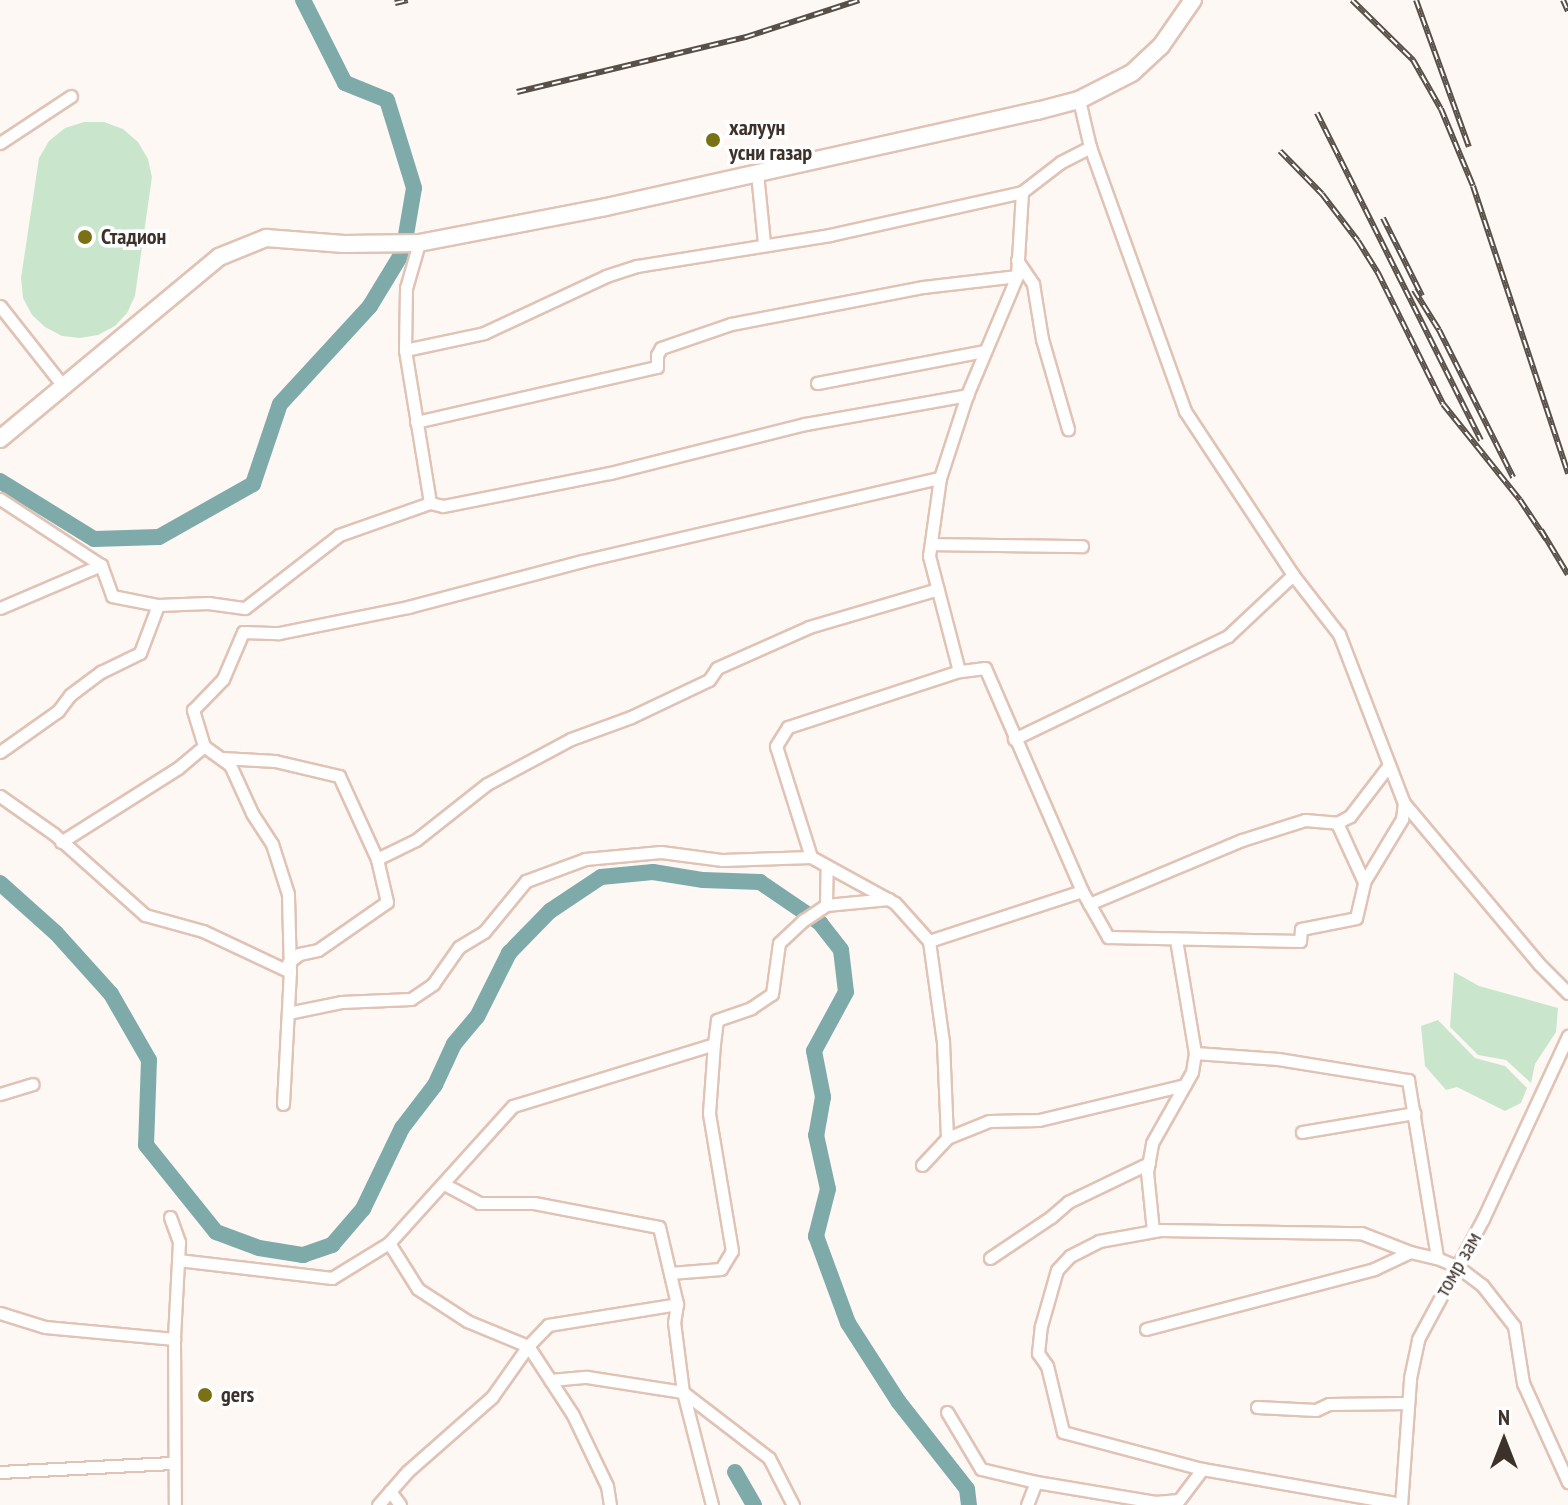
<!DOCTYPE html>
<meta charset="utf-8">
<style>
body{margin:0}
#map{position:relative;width:1568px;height:1505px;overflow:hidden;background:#fef8f5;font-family:"PT Sans Narrow",sans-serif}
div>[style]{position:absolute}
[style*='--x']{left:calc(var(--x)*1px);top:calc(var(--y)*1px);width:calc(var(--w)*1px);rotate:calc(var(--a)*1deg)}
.green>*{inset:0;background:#c9e6cc}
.river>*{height:16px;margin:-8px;padding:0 8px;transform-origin:8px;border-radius:8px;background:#7faaaa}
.roads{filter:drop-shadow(2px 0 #e0c3b5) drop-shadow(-2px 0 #e0c3b5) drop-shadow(0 2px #e0c3b5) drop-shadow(0 -2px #e0c3b5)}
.street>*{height:11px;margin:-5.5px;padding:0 5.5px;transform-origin:5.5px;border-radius:5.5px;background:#fff}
.secondary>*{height:16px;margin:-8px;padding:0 8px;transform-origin:8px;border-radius:8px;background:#fff}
.rail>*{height:6px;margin-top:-3px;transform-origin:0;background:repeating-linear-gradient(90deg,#fff 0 9px,#594f49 0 18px);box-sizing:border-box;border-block:2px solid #594f49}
.dots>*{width:22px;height:22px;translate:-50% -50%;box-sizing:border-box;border:4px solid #fff;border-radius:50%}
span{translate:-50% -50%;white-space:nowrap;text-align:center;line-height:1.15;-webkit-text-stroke:7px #fff;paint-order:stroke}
.poi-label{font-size:22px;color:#3c312b;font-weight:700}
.left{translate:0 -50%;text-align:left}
.street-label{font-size:22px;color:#3c312b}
.north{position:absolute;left:1464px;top:1401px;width:80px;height:80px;-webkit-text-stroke:6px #fff;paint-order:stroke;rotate:0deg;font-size:22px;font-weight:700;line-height:32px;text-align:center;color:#3c312b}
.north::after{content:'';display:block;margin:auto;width:28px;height:36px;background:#3c312b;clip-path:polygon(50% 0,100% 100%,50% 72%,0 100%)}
</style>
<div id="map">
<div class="green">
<div style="clip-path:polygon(84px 122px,104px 122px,123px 129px,138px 142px,148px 159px,152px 177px,135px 296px,127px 313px,115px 326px,98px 335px,80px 338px,62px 336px,45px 327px,32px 315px,23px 298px,21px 278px,39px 158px,49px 141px,65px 128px)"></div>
<div style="clip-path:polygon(1454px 972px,1479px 986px,1558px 1008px,1556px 1032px,1535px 1064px,1531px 1083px,1506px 1060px,1478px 1055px,1450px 1027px)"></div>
<div style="clip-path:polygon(1438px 1020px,1475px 1058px,1505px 1066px,1527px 1088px,1521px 1103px,1505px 1111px,1457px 1087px,1446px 1090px,1425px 1066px,1421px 1026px)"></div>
</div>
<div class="river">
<div style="--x:303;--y:0;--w:93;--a:63.2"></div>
<div style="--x:345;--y:83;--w:45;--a:22"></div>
<div style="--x:387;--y:100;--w:92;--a:72.9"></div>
<div style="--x:414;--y:188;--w:48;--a:99.7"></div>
<div style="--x:0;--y:481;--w:110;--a:31.7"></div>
<div style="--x:94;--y:539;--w:65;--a:-1.8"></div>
<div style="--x:159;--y:537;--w:108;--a:-29.4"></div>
<div style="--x:253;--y:484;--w:84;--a:-71.4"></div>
<div style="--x:280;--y:404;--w:133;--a:-47.4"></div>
<div style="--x:370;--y:306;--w:60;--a:-58.7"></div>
<div style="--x:0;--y:883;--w:75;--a:41.8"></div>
<div style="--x:56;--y:933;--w:82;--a:48"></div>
<div style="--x:111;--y:994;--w:76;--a:60.1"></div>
<div style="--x:149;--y:1060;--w:85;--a:92"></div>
<div style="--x:146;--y:1145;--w:112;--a:51.2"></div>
<div style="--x:216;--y:1232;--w:46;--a:20.4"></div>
<div style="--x:259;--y:1248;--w:45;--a:9"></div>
<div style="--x:303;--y:1255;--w:31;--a:-19"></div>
<div style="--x:332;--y:1245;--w:48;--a:-49.3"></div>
<div style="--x:363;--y:1209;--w:90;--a:-64.3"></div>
<div style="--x:402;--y:1128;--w:54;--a:-52.5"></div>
<div style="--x:435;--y:1085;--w:45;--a:-65.1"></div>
<div style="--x:454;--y:1044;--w:35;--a:-50"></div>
<div style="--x:477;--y:1017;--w:72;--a:-63.4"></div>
<div style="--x:509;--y:953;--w:59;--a:-45.7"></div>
<div style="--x:550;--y:911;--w:61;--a:-33.7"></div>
<div style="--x:601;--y:877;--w:52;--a:-5.5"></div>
<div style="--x:653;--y:872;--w:51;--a:9.1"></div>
<div style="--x:703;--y:880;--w:57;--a:2"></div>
<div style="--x:760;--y:882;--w:73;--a:34.3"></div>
<div style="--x:820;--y:923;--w:34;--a:52"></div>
<div style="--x:841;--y:950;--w:42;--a:83.2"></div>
<div style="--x:846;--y:992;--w:67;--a:118.5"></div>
<div style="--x:814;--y:1051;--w:47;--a:78.9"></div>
<div style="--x:823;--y:1097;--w:39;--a:100"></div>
<div style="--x:816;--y:1135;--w:55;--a:77.5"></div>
<div style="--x:828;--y:1189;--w:49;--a:104.3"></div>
<div style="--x:816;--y:1236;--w:93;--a:69.8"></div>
<div style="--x:848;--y:1323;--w:93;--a:57.3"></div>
<div style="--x:898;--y:1401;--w:112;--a:51.9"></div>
<div style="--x:967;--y:1489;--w:16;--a:83"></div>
<div style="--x:735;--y:1472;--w:38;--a:60"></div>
</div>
<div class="roads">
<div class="street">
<div style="--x:1079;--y:100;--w:48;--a:76.8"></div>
<div style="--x:1090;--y:147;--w:281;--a:70.2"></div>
<div style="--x:1185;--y:411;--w:196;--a:56.6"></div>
<div style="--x:1293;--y:575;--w:75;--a:52.1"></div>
<div style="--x:1339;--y:634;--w:181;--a:69"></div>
<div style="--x:1404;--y:803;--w:210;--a:50"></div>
<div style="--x:1539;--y:964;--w:41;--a:45"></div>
<div style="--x:0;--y:143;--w:85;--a:-33.5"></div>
<div style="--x:757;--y:173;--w:70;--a:84.3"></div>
<div style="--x:419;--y:243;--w:47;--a:106.1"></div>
<div style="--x:406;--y:288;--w:62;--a:90.9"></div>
<div style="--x:405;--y:350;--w:155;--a:80.7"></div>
<div style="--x:1017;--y:260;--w:29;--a:56"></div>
<div style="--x:1033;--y:284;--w:56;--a:80.7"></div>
<div style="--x:1042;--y:339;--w:94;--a:73.9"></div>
<div style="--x:0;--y:306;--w:103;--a:51.7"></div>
<div style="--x:405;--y:350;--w:81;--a:-12.1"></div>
<div style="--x:484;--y:333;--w:135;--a:-25"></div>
<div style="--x:606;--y:276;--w:33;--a:-18"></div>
<div style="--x:637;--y:266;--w:195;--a:-9.1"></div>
<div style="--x:830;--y:235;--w:197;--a:-12.6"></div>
<div style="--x:817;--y:383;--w:171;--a:-10.8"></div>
<div style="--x:416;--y:422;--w:247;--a:-12.9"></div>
<div style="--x:657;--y:367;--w:12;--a:-90"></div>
<div style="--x:657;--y:355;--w:8;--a:-60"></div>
<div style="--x:661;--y:348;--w:74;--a:-18.9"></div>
<div style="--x:731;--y:324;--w:196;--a:-10.9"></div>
<div style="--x:923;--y:287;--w:95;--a:-6.7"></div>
<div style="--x:0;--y:499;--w:121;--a:33.2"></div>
<div style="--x:101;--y:565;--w:33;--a:70"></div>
<div style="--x:112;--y:596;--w:47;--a:11.1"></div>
<div style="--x:931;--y:544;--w:151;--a:0.8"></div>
<div style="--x:0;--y:608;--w:110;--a:-23.1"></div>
<div style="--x:1014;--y:739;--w:237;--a:-25.7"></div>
<div style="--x:1228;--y:636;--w:89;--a:-43.2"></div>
<div style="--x:0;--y:752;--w:71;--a:-35.3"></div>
<div style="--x:58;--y:711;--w:20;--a:-53"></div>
<div style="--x:70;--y:695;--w:39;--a:-37"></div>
<div style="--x:101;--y:672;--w:43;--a:-26"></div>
<div style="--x:140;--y:653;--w:51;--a:-69.4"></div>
<div style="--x:158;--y:605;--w:50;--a:-2.3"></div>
<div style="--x:208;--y:603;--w:37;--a:8"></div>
<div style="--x:245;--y:608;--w:119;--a:-37.8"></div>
<div style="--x:339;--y:535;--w:96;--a:-19.4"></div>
<div style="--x:430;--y:503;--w:13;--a:13"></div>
<div style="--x:443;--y:506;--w:170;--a:-11.2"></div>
<div style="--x:610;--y:473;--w:201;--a:-14.1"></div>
<div style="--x:805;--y:424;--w:165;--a:-10.1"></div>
<div style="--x:222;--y:758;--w:53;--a:3.2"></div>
<div style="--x:275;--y:761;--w:66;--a:13.2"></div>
<div style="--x:339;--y:776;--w:91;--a:65.4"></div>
<div style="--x:377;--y:859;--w:43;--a:-26"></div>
<div style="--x:416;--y:840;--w:90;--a:-38.3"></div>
<div style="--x:487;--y:784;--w:95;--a:-28.2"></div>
<div style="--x:571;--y:739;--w:64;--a:-20.1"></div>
<div style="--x:631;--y:717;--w:86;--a:-25.4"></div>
<div style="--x:709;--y:680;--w:14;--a:-56"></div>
<div style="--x:717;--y:668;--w:101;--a:-24"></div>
<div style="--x:809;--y:627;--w:134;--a:-16.4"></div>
<div style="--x:0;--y:796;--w:66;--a:35.1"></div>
<div style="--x:54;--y:834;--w:122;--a:41.7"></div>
<div style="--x:145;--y:915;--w:60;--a:15.4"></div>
<div style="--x:203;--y:931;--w:96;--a:25.2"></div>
<div style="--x:61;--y:842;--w:138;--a:-32.3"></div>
<div style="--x:178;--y:768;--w:34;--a:-40"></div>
<div style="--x:1364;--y:882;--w:65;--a:-114.6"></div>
<div style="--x:1337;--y:823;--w:15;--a:-28"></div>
<div style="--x:1350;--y:816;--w:64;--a:-52.6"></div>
<div style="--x:1082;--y:891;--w:243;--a:-113.5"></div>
<div style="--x:985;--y:668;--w:26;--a:173"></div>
<div style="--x:959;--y:671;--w:119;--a:-104.6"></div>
<div style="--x:929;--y:556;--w:79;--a:-82"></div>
<div style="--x:940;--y:478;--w:87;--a:-72"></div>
<div style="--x:967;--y:395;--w:129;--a:-67.2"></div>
<div style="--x:1017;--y:276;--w:84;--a:-86.6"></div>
<div style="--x:1022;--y:192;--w:49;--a:-37.6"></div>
<div style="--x:1061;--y:162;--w:33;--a:-27"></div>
<div style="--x:1089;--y:904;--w:166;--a:-22.7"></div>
<div style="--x:1242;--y:840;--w:66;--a:-17.6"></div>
<div style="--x:1305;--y:820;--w:32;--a:5"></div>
<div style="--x:826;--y:905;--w:39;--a:-89"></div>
<div style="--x:929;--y:941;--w:51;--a:-131.8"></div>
<div style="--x:895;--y:903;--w:96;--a:-151.3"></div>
<div style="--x:811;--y:857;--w:116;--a:-107.5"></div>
<div style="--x:776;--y:746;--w:22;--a:-58"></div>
<div style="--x:788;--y:727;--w:180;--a:-18.1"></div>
<div style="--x:288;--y:963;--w:14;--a:-39"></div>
<div style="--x:299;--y:954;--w:19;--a:-12"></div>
<div style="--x:318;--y:950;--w:84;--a:-34.8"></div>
<div style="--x:387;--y:902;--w:44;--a:-103.1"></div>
<div style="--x:288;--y:1013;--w:54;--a:-11.7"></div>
<div style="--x:341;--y:1002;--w:70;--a:-2.5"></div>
<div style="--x:411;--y:999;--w:27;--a:-34"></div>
<div style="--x:433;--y:984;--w:45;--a:-54.9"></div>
<div style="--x:459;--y:947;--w:29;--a:-31"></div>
<div style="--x:484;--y:932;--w:66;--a:-50.5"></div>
<div style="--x:526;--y:881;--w:63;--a:-20.4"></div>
<div style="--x:585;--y:859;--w:76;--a:-5.3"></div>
<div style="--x:661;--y:852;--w:62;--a:7.5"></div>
<div style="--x:722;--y:860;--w:89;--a:-1.9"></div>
<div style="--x:1195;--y:1053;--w:83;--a:4.1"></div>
<div style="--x:1278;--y:1059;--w:132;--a:9.2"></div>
<div style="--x:1408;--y:1080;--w:180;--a:80.7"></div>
<div style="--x:0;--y:1094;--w:34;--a:-17"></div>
<div style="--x:283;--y:1104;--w:132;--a:-87"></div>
<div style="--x:290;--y:972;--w:78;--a:-91.5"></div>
<div style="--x:288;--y:894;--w:52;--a:-107.7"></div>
<div style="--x:272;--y:844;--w:37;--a:-123"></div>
<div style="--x:252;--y:813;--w:53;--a:-114.6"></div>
<div style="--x:230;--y:765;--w:32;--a:-144"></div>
<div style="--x:204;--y:746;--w:38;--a:-107"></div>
<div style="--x:193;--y:710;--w:43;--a:-45.9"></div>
<div style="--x:223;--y:679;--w:51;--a:-66.9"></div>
<div style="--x:243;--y:632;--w:36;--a:2"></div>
<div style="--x:279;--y:633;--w:132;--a:-11.4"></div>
<div style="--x:408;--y:607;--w:180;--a:-14.8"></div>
<div style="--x:582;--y:561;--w:367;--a:-13.1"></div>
<div style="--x:1302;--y:1132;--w:114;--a:-9.6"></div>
<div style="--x:947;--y:1138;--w:45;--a:-22"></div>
<div style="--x:989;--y:1121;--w:50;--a:-1.1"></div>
<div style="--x:1039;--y:1120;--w:150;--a:-13.5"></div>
<div style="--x:922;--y:1165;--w:37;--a:-47"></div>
<div style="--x:947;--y:1138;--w:96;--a:-92.4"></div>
<div style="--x:943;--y:1042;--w:102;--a:-97.9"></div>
<div style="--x:929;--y:941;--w:161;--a:-18.1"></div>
<div style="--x:1082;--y:891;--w:53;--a:60.5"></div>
<div style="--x:1108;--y:937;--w:192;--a:1.2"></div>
<div style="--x:1300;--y:941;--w:12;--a:-85"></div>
<div style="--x:1301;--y:929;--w:56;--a:-11.3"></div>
<div style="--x:1356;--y:918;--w:37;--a:-77"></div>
<div style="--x:1364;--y:882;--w:74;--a:-58.9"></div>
<div style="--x:1402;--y:819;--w:16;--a:-83"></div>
<div style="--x:444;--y:1184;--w:40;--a:28"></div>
<div style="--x:479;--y:1203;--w:55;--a:0"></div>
<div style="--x:534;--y:1203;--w:127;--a:10.9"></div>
<div style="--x:659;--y:1227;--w:79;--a:76.8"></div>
<div style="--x:677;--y:1304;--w:18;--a:99"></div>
<div style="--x:674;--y:1322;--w:71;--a:82.7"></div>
<div style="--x:683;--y:1392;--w:108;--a:37.5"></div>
<div style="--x:769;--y:1458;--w:53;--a:62.9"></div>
<div style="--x:170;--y:1217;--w:27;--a:70"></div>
<div style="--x:179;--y:1242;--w:97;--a:93"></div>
<div style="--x:174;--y:1339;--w:166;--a:89.7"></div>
<div style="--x:1153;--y:1231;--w:59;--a:-95.8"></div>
<div style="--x:1147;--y:1172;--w:29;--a:-80"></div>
<div style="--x:1152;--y:1143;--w:81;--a:-60.6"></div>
<div style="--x:1192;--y:1072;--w:19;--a:-81"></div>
<div style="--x:1195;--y:1053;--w:115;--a:-99.5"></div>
<div style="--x:389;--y:1243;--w:185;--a:-47.9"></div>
<div style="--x:513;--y:1106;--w:210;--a:-17.1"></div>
<div style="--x:714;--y:1044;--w:24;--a:-83"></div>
<div style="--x:717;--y:1020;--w:36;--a:-19"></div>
<div style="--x:751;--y:1008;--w:25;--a:-34"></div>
<div style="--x:772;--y:994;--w:51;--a:-82.2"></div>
<div style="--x:779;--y:943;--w:34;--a:-43"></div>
<div style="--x:804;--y:920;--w:27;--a:-34"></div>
<div style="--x:826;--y:905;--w:63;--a:-5.4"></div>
<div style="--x:990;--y:1258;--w:73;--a:-33.9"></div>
<div style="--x:1051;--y:1217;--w:23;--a:-41"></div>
<div style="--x:1068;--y:1202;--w:90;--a:-25.7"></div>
<div style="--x:178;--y:1260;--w:155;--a:6.7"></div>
<div style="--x:332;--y:1278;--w:67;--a:-31.6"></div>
<div style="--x:389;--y:1243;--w:54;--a:57.8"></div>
<div style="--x:418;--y:1289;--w:59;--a:33.1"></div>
<div style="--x:467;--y:1321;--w:66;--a:22.3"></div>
<div style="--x:528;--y:1346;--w:62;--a:125.2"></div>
<div style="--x:492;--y:1397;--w:113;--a:138.6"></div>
<div style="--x:407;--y:1472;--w:44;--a:131.3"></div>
<div style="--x:670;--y:1273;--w:51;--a:-4.5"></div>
<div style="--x:721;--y:1269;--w:21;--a:-59"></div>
<div style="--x:732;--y:1251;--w:140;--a:-99.5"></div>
<div style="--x:709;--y:1113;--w:69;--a:-85.9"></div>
<div style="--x:0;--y:1313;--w:47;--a:17.3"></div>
<div style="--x:45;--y:1327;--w:130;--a:5.3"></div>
<div style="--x:1146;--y:1329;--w:236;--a:-14.7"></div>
<div style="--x:1374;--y:1269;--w:40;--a:-25"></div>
<div style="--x:550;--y:1380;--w:37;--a:-5"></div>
<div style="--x:587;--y:1377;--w:97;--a:8.9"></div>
<div style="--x:683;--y:1392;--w:117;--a:75.6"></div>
<div style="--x:1257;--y:1407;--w:59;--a:2.9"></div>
<div style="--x:1316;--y:1410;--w:14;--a:-25"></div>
<div style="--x:1329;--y:1404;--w:79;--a:-0.7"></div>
<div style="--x:947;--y:1412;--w:66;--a:59.2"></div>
<div style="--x:981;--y:1469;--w:57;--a:13.3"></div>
<div style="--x:0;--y:1472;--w:173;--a:-3"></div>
<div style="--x:390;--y:1491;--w:17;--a:54"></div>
<div style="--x:1401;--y:1504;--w:202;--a:-170"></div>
<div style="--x:1202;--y:1469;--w:144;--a:-165.1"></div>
<div style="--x:1063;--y:1432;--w:68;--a:-103.6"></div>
<div style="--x:1047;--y:1366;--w:16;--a:-125"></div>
<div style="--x:1038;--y:1353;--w:27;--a:-84"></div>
<div style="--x:1041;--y:1326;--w:58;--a:-74.1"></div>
<div style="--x:1057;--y:1270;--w:19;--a:-47"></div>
<div style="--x:1070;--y:1256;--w:33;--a:-27"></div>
<div style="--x:1099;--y:1241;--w:62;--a:-10.2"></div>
<div style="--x:1160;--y:1230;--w:201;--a:0.9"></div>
<div style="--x:1361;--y:1233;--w:53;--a:21.2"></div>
<div style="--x:1410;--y:1252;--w:28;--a:13"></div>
<div style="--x:1437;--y:1258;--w:23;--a:23"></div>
<div style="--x:1458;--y:1267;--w:30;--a:37"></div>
<div style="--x:1482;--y:1285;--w:52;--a:52"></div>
<div style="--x:1514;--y:1326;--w:58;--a:81"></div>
<div style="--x:1523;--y:1383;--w:109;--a:65.6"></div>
<div style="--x:610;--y:1505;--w:19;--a:-99"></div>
<div style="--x:607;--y:1486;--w:79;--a:-115.6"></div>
<div style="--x:573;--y:1415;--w:82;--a:-123.1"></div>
<div style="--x:528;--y:1346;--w:29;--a:-46"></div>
<div style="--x:548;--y:1325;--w:131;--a:-9.2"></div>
<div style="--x:1027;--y:1505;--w:25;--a:-69"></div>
<div style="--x:1036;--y:1482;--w:121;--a:9.5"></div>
<div style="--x:1155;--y:1502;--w:24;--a:-5"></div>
<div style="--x:1179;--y:1500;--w:39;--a:-53"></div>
<div style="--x:1401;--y:1505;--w:127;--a:-85.9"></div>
<div style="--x:1410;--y:1378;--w:40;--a:-78"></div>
<div style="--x:1418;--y:1339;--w:136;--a:-61.6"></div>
<div style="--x:1483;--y:1219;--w:202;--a:-65.1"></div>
</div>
<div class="secondary">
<div style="--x:0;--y:439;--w:285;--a:-39.7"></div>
<div style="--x:219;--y:257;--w:51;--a:-22"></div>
<div style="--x:266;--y:238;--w:78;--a:4.4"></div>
<div style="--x:344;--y:244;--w:75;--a:-0.8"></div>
<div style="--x:419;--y:243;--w:190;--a:-10.9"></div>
<div style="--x:606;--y:207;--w:442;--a:-12.6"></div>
<div style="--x:1037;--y:111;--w:43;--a:-14.7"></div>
<div style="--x:1079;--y:100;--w:59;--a:-27"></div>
<div style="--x:1132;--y:73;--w:40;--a:-43"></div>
<div style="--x:1161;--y:46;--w:56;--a:-55.2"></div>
</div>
</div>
<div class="rail">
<div style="--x:1352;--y:0;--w:86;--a:44.5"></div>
<div style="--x:1413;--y:60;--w:56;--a:60.3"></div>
<div style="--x:1441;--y:109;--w:83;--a:67.4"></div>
<div style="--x:1473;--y:186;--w:303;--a:71.7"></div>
<div style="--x:1416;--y:0;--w:156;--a:70.2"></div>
<div style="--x:1563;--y:0;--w:12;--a:66"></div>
<div style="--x:395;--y:3;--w:13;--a:-13"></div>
<div style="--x:517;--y:92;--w:236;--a:-13.5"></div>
<div style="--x:746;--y:37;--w:119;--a:-18.1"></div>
<div style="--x:1317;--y:113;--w:366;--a:63.4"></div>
<div style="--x:1280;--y:151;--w:60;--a:45.7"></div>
<div style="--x:1322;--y:194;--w:59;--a:52.5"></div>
<div style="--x:1358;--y:241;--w:38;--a:58"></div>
<div style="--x:1378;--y:273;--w:146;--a:63.6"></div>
<div style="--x:1443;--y:404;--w:123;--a:51.3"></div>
<div style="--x:1520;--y:500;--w:47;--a:56.3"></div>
<div style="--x:1383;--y:218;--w:87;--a:63.4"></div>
<div style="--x:1414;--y:290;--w:47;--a:58"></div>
<div style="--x:1439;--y:330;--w:165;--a:63.3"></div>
<div style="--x:1541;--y:530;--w:52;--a:59"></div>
</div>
<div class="dots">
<div style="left:713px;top:140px;background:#797113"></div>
<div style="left:85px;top:237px;background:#797113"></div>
<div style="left:205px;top:1395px;background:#797113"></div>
</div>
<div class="poi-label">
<span class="left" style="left:729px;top:140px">халуун<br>усни газар</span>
<span class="left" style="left:101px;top:237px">Стадион</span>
<span class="left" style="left:221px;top:1395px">gers</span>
</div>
<div class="street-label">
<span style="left:1458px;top:1264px;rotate:-60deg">томр зам</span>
</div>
<div class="north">N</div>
</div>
